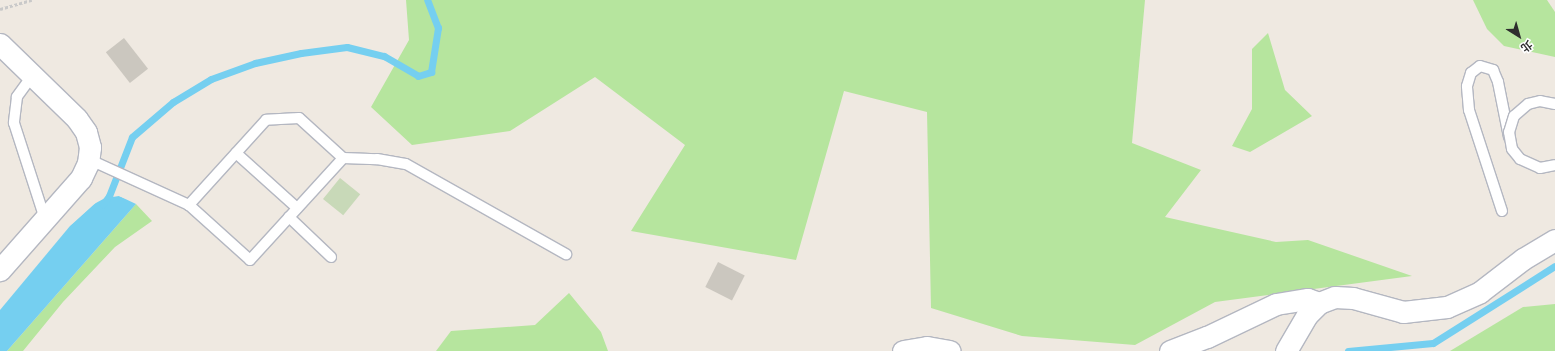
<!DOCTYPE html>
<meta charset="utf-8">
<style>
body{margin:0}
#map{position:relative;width:1555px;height:351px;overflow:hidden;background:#efe9e1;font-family:Rubik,"Noto Sans TC",sans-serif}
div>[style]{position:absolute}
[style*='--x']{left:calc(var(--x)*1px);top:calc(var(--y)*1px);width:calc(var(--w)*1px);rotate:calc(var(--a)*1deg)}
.green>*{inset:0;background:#b6e59e}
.cemetery>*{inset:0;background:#c8d9b8;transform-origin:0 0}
.water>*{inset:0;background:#75cff0}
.pier>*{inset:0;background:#efe9e1}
.stream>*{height:7px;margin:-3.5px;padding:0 3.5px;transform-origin:3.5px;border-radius:3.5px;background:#75cff0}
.building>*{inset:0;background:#cbc7bf;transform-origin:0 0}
.path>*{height:2.5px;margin-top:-1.25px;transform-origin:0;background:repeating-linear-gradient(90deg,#c9c9c9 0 3px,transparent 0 5px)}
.roads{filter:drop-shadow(1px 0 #b4b7c1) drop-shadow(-1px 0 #b4b7c1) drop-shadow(0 1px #b4b7c1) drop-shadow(0 -1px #b4b7c1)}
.service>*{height:10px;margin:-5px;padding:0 5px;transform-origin:5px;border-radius:5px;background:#fff}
.minor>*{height:21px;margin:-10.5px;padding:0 10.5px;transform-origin:10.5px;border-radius:10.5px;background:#fff}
.bridges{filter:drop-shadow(1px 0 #b4b7c1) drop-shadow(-1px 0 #b4b7c1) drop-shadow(0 1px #b4b7c1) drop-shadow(0 -1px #b4b7c1)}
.service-bridge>*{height:10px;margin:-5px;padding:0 5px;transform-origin:5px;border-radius:5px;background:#fff}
span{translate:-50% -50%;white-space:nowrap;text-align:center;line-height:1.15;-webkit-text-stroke:4px #fff;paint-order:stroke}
.north{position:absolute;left:1499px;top:16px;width:40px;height:40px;-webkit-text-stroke:3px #fff;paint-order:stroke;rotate:143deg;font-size:11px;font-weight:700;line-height:16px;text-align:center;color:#2e2e2e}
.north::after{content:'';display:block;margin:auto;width:14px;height:18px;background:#2e2e2e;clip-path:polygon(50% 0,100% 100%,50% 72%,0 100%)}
</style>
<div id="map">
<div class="green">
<div style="clip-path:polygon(406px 0,1145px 0,1132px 143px,1201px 170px,1165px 217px,1276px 242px,1308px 240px,1412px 276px,1215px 302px,1135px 345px,1022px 336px,931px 308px,927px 112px,844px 91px,796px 260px,631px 231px,685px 145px,595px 77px,510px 131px,412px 145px,371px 107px,409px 40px)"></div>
<div style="clip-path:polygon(1473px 0,1547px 0,1555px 12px,1555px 57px,1504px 46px,1487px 29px)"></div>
<div style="clip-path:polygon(1268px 33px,1285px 90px,1312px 116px,1250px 152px,1232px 146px,1252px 109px,1252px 49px)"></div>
<div style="clip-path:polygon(136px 204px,152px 221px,115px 247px,63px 302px,23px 351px,7px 351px)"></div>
<div style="clip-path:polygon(569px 293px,601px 332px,608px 351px,436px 351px,451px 331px,535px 325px)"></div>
<div style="clip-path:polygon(1555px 304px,1555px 351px,1450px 351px,1523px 307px)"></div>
</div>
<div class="cemetery">
<div style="left:340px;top:178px;width:26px;height:27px;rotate:39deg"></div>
</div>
<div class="water">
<div style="clip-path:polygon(109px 196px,119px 196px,136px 204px,7px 351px,0 351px,0 310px,70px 226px,92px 205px)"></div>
</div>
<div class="pier">
<div style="clip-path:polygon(109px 194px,119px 194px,137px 203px,119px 196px,100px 199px,70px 226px,91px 203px)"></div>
</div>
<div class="stream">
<div style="--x:103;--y:204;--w:10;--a:-53"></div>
<div style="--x:109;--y:196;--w:63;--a:-68.7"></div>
<div style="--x:132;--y:137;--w:54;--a:-40.5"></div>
<div style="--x:173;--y:102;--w:44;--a:-31.2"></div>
<div style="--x:211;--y:79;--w:47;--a:-20"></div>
<div style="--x:255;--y:63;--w:47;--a:-12.3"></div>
<div style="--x:301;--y:53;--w:46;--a:-7.4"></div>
<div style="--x:347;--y:47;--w:38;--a:14"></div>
<div style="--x:384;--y:56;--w:39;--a:30"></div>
<div style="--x:418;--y:76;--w:14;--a:-17"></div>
<div style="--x:431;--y:72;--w:45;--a:-81"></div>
<div style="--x:438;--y:28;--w:30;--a:-111"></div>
<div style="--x:1348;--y:351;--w:85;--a:-5.4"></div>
<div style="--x:1433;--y:343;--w:144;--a:-32.3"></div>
</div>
<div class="building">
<div style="left:124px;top:38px;width:39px;height:23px;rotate:52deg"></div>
<div style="left:718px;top:262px;width:30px;height:28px;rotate:27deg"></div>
</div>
<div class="path">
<div style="--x:0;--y:9;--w:33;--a:-16"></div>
</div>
<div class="roads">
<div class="service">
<div style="--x:32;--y:76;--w:26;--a:126"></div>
<div style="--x:17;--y:97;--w:26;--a:97"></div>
<div style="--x:14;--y:123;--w:101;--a:72.1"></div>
<div style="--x:236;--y:153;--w:82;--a:42"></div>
<div style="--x:343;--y:158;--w:34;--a:2"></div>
<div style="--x:377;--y:159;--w:29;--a:10"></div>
<div style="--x:406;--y:164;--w:184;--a:29.4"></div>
<div style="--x:88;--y:159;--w:111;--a:24.5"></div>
<div style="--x:189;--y:205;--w:82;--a:42"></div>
<div style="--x:250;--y:260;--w:138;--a:-47.6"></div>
<div style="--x:343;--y:158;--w:59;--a:-137.7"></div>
<div style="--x:299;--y:118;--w:33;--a:177"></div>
<div style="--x:266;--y:120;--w:115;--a:132.2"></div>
<div style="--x:1502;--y:211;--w:106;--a:-108.1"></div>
<div style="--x:1469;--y:110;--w:24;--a:-95"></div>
<div style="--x:1467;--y:86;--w:14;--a:-73"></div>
<div style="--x:1471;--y:73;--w:11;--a:-38"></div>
<div style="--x:1480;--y:66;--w:14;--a:17"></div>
<div style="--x:1493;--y:70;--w:13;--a:67"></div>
<div style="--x:1498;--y:82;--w:56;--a:78.7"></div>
<div style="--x:289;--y:217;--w:58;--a:43.6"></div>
</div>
<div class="minor">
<div style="--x:0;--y:44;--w:107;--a:44.2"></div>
<div style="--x:77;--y:119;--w:16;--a:55"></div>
<div style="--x:86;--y:132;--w:16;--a:75"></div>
<div style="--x:90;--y:147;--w:16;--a:97"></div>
<div style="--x:88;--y:163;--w:17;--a:115"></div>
<div style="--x:81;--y:178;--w:123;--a:131.4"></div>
<div style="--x:903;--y:351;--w:24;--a:-9"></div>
<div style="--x:927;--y:347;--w:23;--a:10"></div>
<div style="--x:1170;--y:351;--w:40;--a:-21"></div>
<div style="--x:1207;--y:337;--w:76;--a:-25.6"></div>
<div style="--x:1276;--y:304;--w:32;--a:-9"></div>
<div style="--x:1308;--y:299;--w:12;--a:20"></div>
<div style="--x:1286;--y:351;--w:42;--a:-59.7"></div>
<div style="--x:1307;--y:315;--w:17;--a:-45"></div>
<div style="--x:1319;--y:303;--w:17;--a:-21"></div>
<div style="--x:1335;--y:297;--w:18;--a:3"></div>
<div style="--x:1353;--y:298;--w:52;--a:15.6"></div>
<div style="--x:1403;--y:312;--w:44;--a:-6.5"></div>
<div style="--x:1447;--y:307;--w:36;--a:-24"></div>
<div style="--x:1480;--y:292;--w:54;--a:-37.5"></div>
<div style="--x:1523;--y:259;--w:37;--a:-31"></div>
</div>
</div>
<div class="bridges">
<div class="service-bridge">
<div style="--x:1555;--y:104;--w:15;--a:-169"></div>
<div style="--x:1540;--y:101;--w:12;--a:166"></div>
<div style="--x:1528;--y:104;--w:18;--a:139"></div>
<div style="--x:1514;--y:116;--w:17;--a:107"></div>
<div style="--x:1509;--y:132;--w:17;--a:80"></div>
<div style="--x:1512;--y:149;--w:13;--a:51"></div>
<div style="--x:1520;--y:159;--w:22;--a:24"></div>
<div style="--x:1540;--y:168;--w:15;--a:-11"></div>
</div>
</div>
<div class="north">北</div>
</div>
